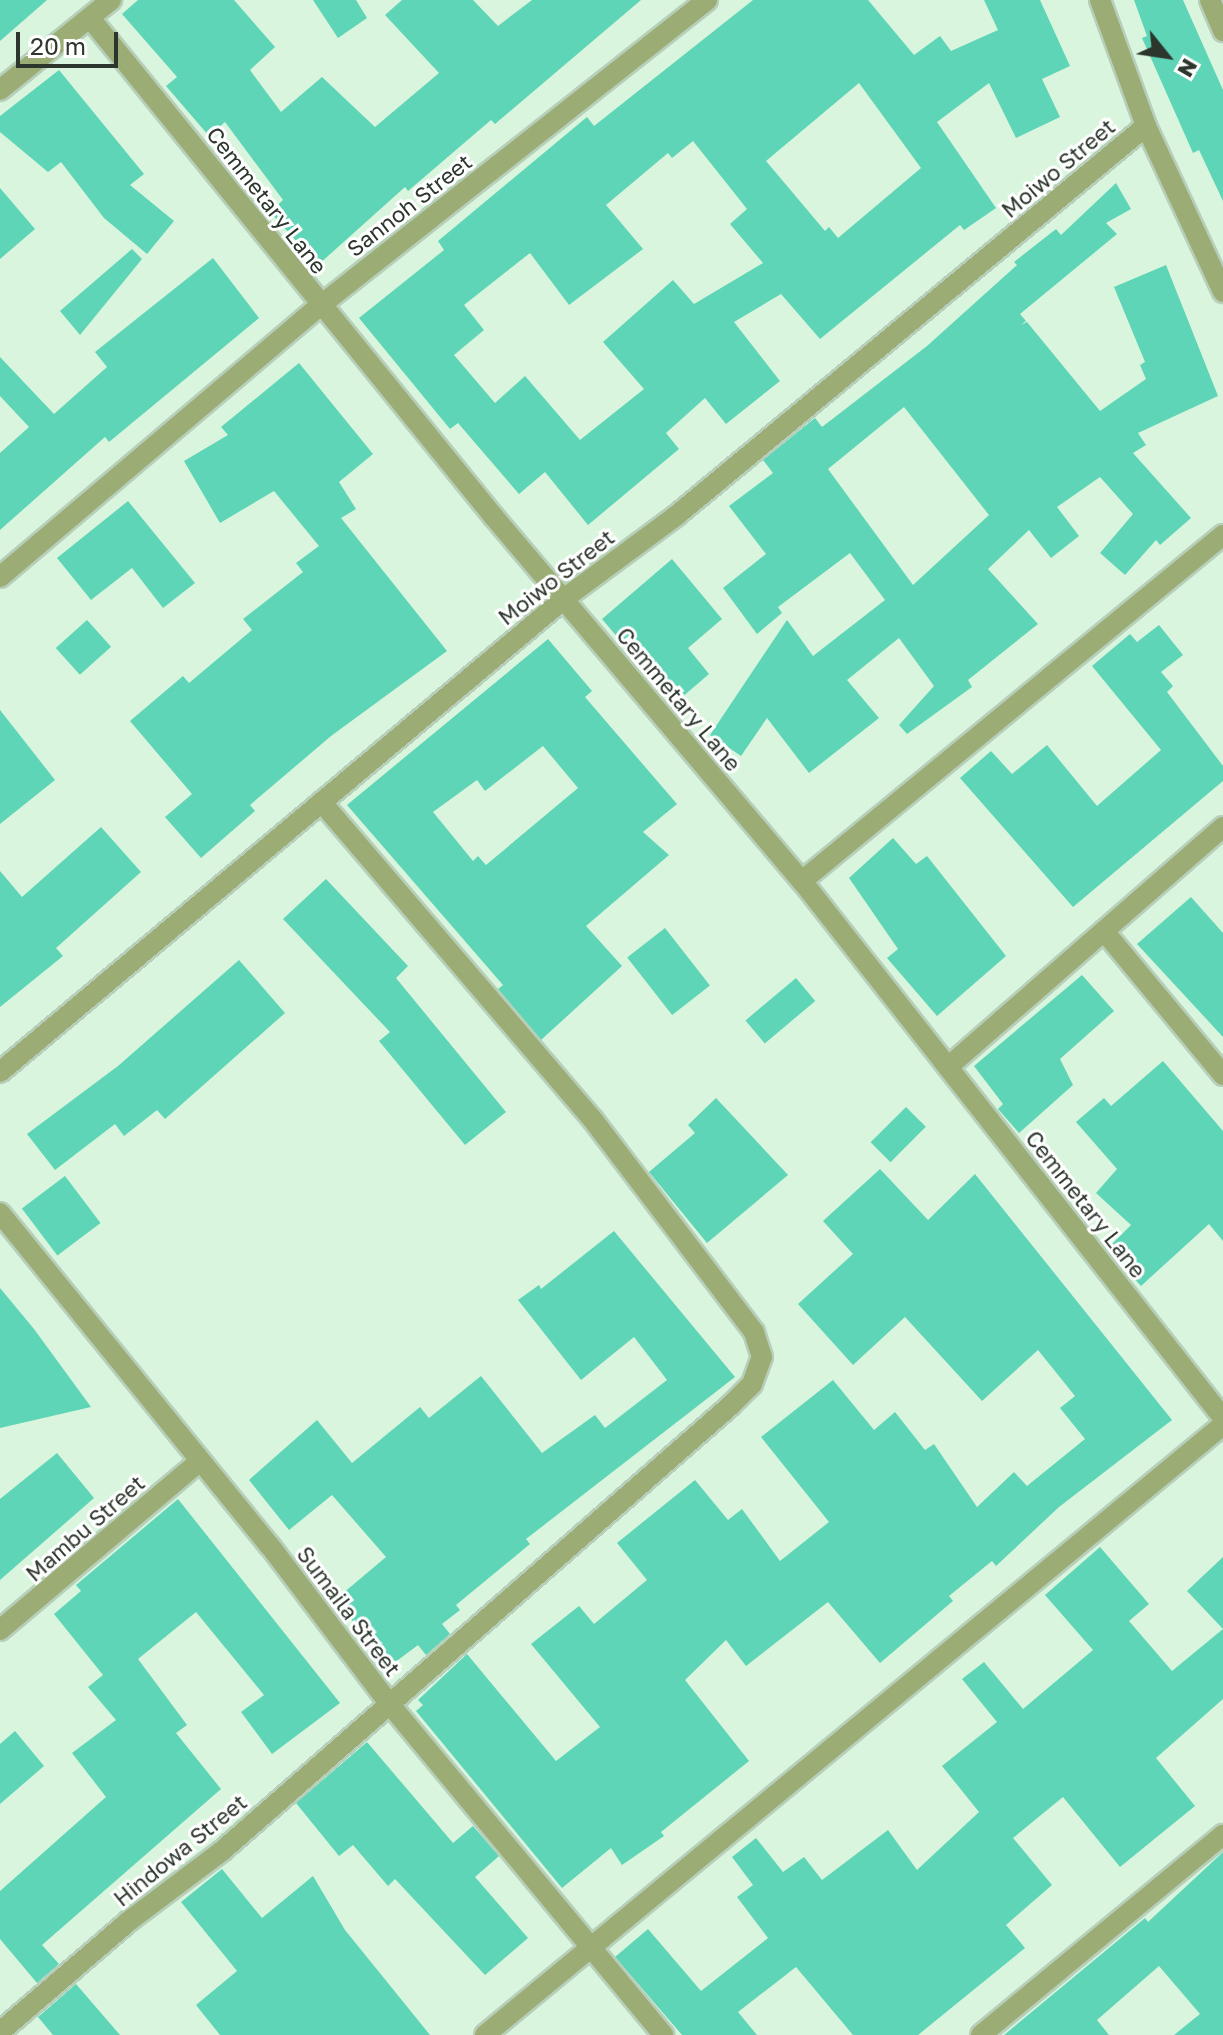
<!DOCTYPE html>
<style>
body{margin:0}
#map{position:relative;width:1223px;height:2035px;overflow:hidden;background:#daf5dd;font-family:"Golos Text",sans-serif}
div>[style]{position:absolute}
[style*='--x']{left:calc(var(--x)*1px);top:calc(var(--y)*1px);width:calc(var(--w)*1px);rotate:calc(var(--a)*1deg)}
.building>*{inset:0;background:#5ed5b7;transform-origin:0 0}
.roads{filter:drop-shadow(2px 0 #b7cfba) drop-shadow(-2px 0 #b7cfba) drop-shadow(0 2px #b7cfba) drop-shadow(0 -2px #b7cfba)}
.minor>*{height:20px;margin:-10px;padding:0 10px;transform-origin:10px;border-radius:10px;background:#9bac75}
span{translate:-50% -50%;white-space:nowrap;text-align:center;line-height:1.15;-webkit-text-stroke:6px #fff;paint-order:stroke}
.street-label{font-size:22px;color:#2c362d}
.north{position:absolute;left:1127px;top:16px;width:80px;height:80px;-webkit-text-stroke:6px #fff;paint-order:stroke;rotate:120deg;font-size:22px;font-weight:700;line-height:32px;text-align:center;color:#2c362d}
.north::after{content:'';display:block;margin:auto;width:28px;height:36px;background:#2c362d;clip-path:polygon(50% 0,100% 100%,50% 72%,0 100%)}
.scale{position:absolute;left:16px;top:32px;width:102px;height:36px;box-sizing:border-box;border:4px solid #2c362d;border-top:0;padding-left:10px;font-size:24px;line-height:28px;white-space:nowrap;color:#2c362d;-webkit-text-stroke:6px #fff;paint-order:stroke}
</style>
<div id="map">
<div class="building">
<div style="clip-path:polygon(0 0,47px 0,0 41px)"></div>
<div style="clip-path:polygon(138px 0,234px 0,275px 47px,250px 70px,281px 112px,322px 77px,375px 127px,439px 73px,385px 15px,402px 0,473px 0,498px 26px,532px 0,641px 0,495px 124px,491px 120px,408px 191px,405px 187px,318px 265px,270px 212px,283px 200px,225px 122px,209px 136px,166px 86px,177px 77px,122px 14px)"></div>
<div style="clip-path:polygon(313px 0,356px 0,367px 18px,338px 38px)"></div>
<div style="clip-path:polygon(evenodd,753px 0,868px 0,914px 55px,940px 36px,951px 51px,998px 30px,984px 0,1040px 0,1070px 66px,1042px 79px,1060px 117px,1016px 138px,989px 83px,937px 122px,996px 208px,964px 230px,960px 225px,820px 339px,781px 294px,734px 322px,780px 381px,726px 424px,705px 398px,666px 433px,679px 449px,588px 525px,545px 472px,519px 494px,458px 423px,450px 429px,359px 318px,444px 250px,438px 241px,587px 117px,594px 126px,753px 0,859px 83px,921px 168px,838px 238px,829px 227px,825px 231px,766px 161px,859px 83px,753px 0,693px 141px,747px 209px,730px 224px,763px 263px,694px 304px,673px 280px,603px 342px,644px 389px,580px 440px,525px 376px,495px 403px,454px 355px,484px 330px,464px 305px,530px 253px,569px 305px,643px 249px,606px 205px,668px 153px,672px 158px,693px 141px)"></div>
<div style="clip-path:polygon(1134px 0,1183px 0,1223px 90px,1223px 201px,1199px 150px,1193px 153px,1142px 38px,1147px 36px)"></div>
<div style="clip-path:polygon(59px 70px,144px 174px,130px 185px,174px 221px,147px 254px,104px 218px,61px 162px,48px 172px,0 132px,0 116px)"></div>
<div style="clip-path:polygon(evenodd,1116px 183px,1131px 209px,1106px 223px,1117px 234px,1020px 314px,1026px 321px,1021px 325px,1027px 322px,1100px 411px,1146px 379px,1140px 365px,1145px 362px,1114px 287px,1166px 265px,1218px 396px,1138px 433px,1146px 445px,1133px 453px,1191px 518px,1160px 545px,1156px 540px,1125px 575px,1100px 553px,1133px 514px,1100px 477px,1057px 507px,1079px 536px,1051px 558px,1029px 530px,988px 569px,1038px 624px,968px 680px,972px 687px,907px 734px,899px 725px,934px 686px,899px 638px,847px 680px,879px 718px,809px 773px,767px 718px,741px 756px,710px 735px,787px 620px,813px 656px,885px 600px,850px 553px,778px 607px,782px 613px,757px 634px,723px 588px,766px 554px,729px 506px,773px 473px,763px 460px,815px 418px,822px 427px,927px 346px,1017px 265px,1014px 262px,1056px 229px,1061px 235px,1116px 183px,904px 407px,989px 515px,913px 585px,828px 469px,904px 407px)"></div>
<div style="clip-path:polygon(0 188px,35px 229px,0 259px)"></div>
<div style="clip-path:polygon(132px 249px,142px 259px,80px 335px,60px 311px)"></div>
<div style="clip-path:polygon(213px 258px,259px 318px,109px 442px,105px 437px,0 530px,0 453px,29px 427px,0 396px,0 357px,54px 414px,107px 367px,95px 352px)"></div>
<div style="clip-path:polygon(299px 363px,373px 454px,339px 482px,356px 509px,341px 518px,447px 651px,331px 736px,250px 805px,255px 811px,201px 858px,165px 817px,192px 794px,130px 721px,183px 676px,189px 683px,252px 630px,243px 619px,303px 572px,296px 563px,319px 546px,274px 491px,220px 523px,184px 461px,228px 435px,221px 427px)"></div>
<div style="clip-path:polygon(128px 501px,195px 583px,163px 608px,132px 568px,91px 600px,57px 558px)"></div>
<div style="clip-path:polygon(672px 559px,722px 619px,688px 648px,709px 674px,674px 704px,602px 619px)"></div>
<div style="left:87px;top:620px;width:36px;height:42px;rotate:48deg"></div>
<div style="clip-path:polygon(1159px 625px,1183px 655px,1161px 672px,1173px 686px,1167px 692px,1223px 766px,1223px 781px,1073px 907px,960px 778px,991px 751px,1012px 774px,1047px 745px,1097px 806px,1161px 750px,1092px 666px,1130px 634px,1137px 642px)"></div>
<div style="clip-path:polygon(evenodd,548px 639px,592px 691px,585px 697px,677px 804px,643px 832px,669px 855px,586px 926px,622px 966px,541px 1040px,498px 989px,503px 985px,347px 805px,548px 639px,543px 746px,578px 788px,486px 865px,478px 856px,473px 861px,433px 812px,477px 780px,485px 791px,543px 746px)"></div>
<div style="clip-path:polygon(0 710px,55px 780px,0 824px)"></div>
<div style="clip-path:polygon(101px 827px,141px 872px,56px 948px,63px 956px,0 1007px,0 871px,22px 897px)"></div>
<div style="clip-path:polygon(893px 838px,916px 864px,927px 856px,1006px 956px,937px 1016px,887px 958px,898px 949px,849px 878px)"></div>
<div style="clip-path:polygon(326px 879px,408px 966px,396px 978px,506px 1112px,465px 1145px,379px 1041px,390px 1032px,283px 919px)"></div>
<div style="clip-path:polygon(1191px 897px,1223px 933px,1223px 1037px,1137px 944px)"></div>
<div style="left:665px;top:928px;width:73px;height:48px;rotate:52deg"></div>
<div style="clip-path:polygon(239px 960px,285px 1013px,165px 1119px,157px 1110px,124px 1136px,115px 1124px,55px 1170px,27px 1134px,118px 1066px)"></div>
<div style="clip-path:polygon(1082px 975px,1114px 1011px,1060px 1059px,1073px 1085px,1019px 1133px,998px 1109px,1003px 1104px,974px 1066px)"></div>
<div style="left:796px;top:978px;width:30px;height:66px;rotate:50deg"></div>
<div style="clip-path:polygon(1163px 1061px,1223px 1131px,1223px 1241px,1209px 1224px,1141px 1286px,1107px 1249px,1131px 1225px,1096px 1193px,1117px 1169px,1076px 1122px,1104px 1098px,1111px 1106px)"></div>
<div style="clip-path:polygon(716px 1098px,788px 1175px,707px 1243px,649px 1172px,695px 1133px,688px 1125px)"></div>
<div style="left:906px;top:1107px;width:28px;height:50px;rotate:45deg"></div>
<div style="clip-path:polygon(880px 1169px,928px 1220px,975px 1174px,1172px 1420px,1059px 1507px,996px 1566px,992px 1561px,949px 1596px,953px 1601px,880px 1663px,828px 1602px,746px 1666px,726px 1640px,685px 1680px,749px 1761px,661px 1832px,664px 1836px,622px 1865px,611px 1848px,562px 1888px,416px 1711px,423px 1705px,418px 1700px,467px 1654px,556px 1761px,600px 1727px,531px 1644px,579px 1606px,594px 1624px,647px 1580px,617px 1543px,695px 1480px,728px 1520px,742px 1509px,780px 1561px,829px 1522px,761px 1437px,833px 1380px,874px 1430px,895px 1412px,925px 1450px,934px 1444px,977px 1507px,1014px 1472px,1027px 1486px,1085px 1439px,1060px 1408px,1075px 1396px,1038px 1350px,982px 1401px,905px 1317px,853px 1365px,798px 1304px,853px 1254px,823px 1221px)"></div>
<div style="left:65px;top:1176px;width:59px;height:54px;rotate:53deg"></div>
<div style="clip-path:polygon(614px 1231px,735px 1377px,526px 1539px,530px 1544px,456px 1605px,460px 1610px,442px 1624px,450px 1634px,426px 1655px,418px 1645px,390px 1666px,335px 1600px,386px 1557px,332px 1495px,289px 1530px,249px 1480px,317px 1420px,352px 1463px,420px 1407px,429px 1418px,481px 1376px,542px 1453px,595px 1415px,605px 1428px,667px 1380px,634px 1337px,581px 1380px,518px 1300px,539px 1285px,541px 1289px)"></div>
<div style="clip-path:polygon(0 1288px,34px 1329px,91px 1407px,0 1428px)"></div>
<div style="clip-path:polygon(57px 1453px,94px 1498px,0 1580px,0 1499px)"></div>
<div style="clip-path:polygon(178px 1499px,340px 1703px,272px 1754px,241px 1712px,264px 1695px,196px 1612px,138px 1659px,187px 1725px,176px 1733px,221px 1789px,42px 1945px,59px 1964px,37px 1983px,0 1939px,0 1891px,106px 1797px,72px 1753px,116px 1720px,88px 1687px,103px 1675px,54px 1614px,81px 1591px,76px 1585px)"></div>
<div style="clip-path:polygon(1100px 1547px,1149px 1604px,1129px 1621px,1172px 1671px,1223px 1629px,1187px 1591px,1223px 1557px,1223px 1699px,1156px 1758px,1195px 1806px,1120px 1867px,1063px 1797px,1013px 1838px,1052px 1885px,1006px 1925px,1025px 1948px,918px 2035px,853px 2035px,796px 1967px,738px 2012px,757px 2035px,682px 2035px,615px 1957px,648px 1929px,701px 1991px,768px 1938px,737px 1897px,753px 1885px,732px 1857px,756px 1838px,783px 1872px,804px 1857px,822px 1880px,888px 1830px,917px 1870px,979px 1812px,942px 1766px,997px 1722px,962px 1679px,984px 1662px,1023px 1709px,1093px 1650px,1045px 1595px)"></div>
<div style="clip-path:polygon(15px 1731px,44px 1766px,0 1804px,0 1744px)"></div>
<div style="clip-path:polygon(367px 1742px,453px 1843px,473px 1826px,499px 1856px,475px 1877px,528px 1938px,485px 1975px,395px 1879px,388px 1886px,353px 1845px,339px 1856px,296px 1803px)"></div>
<div style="clip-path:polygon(1223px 1852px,1223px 2035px,1174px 2035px,1200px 2014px,1159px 1966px,1097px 2020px,1109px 2035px,1004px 2035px,1145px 1918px,1148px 1922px)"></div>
<div style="clip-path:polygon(222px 1869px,262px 1918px,313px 1876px,345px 1930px,430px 2035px,220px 2035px,196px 2005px,237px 1971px,181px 1902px)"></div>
<div style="clip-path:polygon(76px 1984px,120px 2035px,53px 2035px,38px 2017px)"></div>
</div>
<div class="roads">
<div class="minor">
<div style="--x:1100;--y:0;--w:134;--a:69.9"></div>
<div style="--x:1146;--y:126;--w:183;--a:65.1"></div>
<div style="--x:1210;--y:0;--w:34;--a:67"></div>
<div style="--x:90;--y:18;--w:642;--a:51.01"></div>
<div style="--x:494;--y:517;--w:477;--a:49.8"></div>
<div style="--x:802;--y:881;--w:682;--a:51.9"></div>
<div style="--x:0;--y:90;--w:143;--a:-39"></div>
<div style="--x:0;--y:577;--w:421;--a:-40.3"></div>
<div style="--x:321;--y:305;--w:492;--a:-38.3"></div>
<div style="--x:802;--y:881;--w:545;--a:-39.42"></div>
<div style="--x:1104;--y:931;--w:187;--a:50.4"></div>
<div style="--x:948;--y:1067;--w:365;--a:-41.1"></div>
<div style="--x:0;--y:1072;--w:737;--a:-39.99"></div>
<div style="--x:565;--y:598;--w:139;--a:-36.5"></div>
<div style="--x:677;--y:515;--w:609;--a:-39.67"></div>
<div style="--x:0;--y:1213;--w:429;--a:51"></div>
<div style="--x:270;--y:1546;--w:196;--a:52.9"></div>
<div style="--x:388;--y:1702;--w:432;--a:50.4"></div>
<div style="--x:0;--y:1630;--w:262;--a:-40.2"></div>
<div style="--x:0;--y:2032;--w:170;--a:-40.7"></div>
<div style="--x:129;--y:1921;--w:116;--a:-37"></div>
<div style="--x:222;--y:1851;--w:675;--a:-41.22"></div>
<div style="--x:730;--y:1406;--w:31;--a:-45"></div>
<div style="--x:752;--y:1384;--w:29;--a:-70"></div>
<div style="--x:762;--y:1357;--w:26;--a:-108"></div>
<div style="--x:754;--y:1332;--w:266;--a:-127.2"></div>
<div style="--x:593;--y:1120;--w:418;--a:-130.5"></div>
<div style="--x:485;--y:2035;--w:957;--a:-39.58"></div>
<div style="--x:981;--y:2035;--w:314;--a:-39.6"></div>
</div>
</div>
<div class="street-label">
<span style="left:1058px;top:168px;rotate:-40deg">Moiwo Street</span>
<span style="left:267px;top:200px;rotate:52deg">Cemmetary Lane</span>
<span style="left:409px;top:205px;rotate:-38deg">Sannoh Street</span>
<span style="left:556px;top:577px;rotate:-38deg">Moiwo Street</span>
<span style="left:679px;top:699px;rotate:50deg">Cemmetary Lane</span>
<span style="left:1086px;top:1204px;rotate:52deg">Cemmetary Lane</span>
<span style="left:85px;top:1528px;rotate:-41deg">Mambu Street</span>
<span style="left:349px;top:1611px;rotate:53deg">Sumaila Street</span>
<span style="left:180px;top:1850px;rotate:-39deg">Hindowa Street</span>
</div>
<div class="north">N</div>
<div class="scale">20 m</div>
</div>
